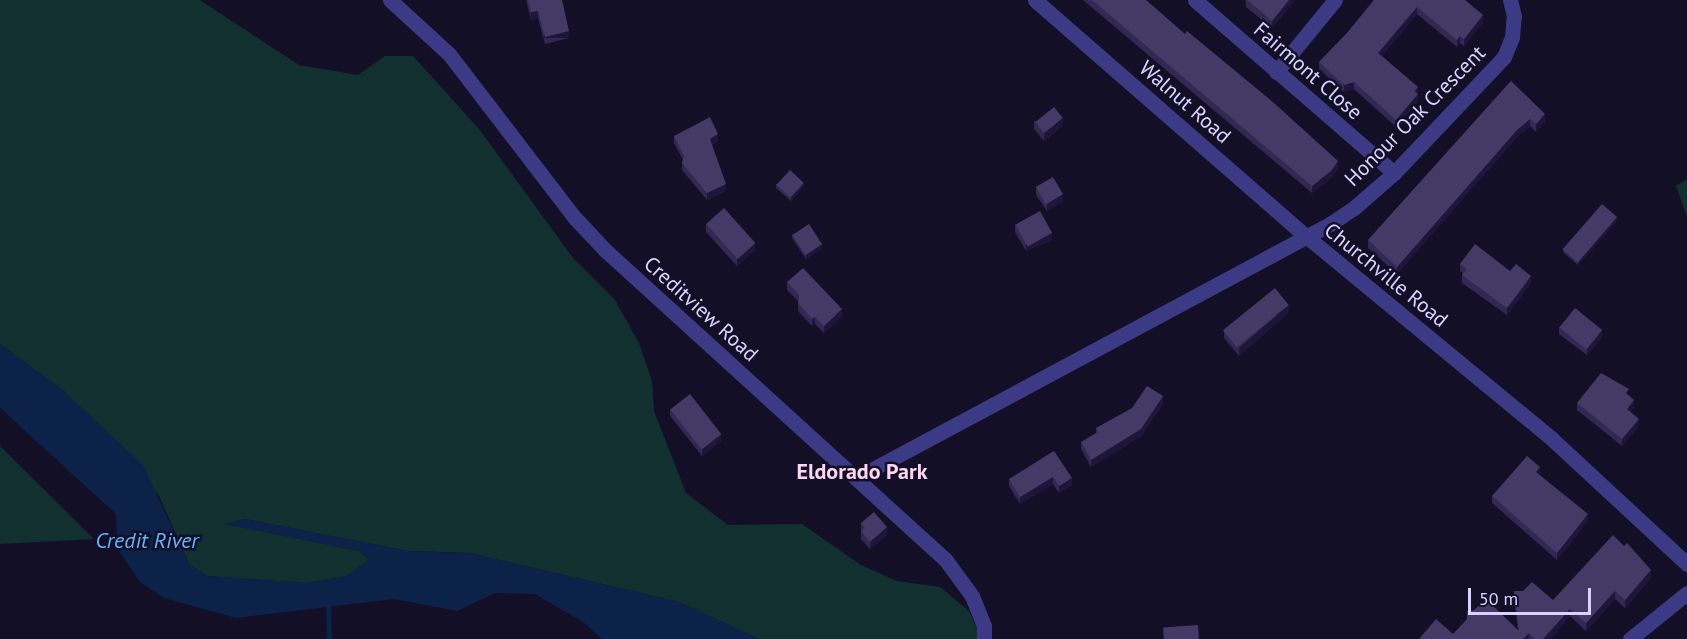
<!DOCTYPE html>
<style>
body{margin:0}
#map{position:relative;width:1687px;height:639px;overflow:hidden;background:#130f26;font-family:"PT Sans",sans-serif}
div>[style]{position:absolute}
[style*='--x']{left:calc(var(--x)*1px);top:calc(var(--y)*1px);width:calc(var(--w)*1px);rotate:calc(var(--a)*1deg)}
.green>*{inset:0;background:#12302f}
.water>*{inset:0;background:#0c2248}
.stream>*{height:5px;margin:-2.5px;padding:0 2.5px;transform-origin:2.5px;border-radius:2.5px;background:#0c2248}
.minor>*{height:15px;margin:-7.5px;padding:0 7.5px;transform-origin:7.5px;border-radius:7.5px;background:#3d3a85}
.wall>*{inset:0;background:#312854}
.shaded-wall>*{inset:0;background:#1d163a;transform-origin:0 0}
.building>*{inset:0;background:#433a66;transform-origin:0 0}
span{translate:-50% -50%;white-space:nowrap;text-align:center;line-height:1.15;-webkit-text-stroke:5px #130f26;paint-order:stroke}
.street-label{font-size:21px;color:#d9d4ff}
.neighbourhood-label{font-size:22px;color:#ffd6f0;font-weight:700}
.water-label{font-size:22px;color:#62b6ff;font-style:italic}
.scale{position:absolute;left:1468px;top:588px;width:123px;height:27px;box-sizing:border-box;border:3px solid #d9d4ff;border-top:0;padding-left:8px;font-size:18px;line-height:21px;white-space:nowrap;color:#d9d4ff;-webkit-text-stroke:4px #130f26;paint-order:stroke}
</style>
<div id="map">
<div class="green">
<div style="clip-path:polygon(0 0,200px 0,299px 65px,358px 75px,385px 56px,413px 56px,479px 129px,573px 258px,615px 300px,639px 343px,652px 381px,654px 411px,686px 493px,728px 525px,802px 524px,861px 565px,897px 581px,940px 587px,969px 611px,982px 639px,759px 639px,679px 602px,469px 553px,408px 551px,245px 519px,225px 524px,359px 551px,369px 560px,347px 576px,306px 583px,207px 576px,189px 564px,159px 496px,65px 392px,0 344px)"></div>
<div style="clip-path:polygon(1687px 179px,1687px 217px,1676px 186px)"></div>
<div style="clip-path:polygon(0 446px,94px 539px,0 544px)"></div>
</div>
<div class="water">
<div style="clip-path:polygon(0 344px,65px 392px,143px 465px,189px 564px,207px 576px,306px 583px,347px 576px,369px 560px,359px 551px,224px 524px,245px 519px,408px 551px,469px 553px,679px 602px,759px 639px,602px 639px,583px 622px,535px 594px,495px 593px,457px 611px,394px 599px,236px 618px,164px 598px,140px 582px,117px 548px,116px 514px,0 408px)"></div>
</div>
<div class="stream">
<div style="--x:328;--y:599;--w:40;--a:88.6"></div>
</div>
<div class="minor">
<div style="--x:390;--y:0;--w:80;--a:42.5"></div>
<div style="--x:449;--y:54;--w:207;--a:52.5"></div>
<div style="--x:575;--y:218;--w:44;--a:46.8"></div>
<div style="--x:605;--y:250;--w:459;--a:42.3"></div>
<div style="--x:945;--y:559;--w:46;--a:53.9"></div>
<div style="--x:972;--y:596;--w:32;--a:68"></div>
<div style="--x:984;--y:626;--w:13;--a:90"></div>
<div style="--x:1035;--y:0;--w:359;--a:41.1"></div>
<div style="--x:1306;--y:236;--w:319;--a:39.5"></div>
<div style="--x:1552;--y:439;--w:184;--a:42.8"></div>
<div style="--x:1195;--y:0;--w:264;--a:41"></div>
<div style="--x:1276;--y:72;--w:93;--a:-50.7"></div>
<div style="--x:856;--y:478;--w:538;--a:-28.19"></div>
<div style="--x:1330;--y:224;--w:30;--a:-34"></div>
<div style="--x:1355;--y:207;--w:52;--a:-41.1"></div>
<div style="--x:1394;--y:173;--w:160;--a:-46.5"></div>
<div style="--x:1504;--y:57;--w:22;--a:-68"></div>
<div style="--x:1512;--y:37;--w:21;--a:-85"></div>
<div style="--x:1514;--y:16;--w:16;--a:-104"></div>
<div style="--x:1630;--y:639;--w:73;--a:-38.9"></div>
</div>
<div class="wall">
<div style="clip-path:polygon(526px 0,562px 0,569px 38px,545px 44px,538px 18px,531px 20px)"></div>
<div style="clip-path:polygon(1083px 0,1146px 0,1338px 168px,1331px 178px,1312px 193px)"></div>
<div style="clip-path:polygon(1245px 0,1295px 0,1272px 28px,1246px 7px,1246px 2px)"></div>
<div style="clip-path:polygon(1374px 0,1465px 0,1483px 22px,1464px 46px,1460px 43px,1457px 47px,1417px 14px,1382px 56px,1418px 87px,1418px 101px,1396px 127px,1354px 89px,1344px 92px,1319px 69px,1319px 62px,1347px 33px)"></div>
<div style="clip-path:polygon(1511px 81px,1545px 121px,1536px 132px,1530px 126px,1517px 137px,1397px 274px,1368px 248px,1368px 240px)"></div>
<div style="clip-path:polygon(1034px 121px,1063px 126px,1044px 141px,1034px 129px)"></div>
<div style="clip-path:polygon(674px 136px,718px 141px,712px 145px,726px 191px,707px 200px,682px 170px,682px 163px,683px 160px,674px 143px)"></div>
<div style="clip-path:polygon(776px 184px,804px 186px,791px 201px,776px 188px)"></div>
<div style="clip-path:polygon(1036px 187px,1063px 201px,1047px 211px,1036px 195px)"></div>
<div style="clip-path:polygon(1617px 221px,1578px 265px,1563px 252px,1563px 249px)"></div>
<div style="clip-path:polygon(706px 224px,755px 250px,737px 266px,706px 232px)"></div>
<div style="clip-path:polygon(1015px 224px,1052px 240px,1026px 251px,1015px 232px)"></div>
<div style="clip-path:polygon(792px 234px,822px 248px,806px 259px,792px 238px)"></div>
<div style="clip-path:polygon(1460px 264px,1510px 271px,1531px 283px,1507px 315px,1462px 283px,1462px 275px,1463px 273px,1460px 271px)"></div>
<div style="clip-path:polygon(787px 282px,842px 317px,824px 333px,815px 324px,812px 326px,798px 311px,798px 301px,787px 290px)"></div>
<div style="clip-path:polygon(1289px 312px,1239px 356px,1224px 338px,1224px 331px)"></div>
<div style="clip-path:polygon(1559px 327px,1602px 337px,1587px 355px,1559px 334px)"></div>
<div style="clip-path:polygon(1629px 396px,1634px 407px,1630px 412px,1639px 426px,1622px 446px,1577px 410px,1577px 403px)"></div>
<div style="clip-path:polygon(1163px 404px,1141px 436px,1091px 467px,1081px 449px,1081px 442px,1096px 434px,1096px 428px)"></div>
<div style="clip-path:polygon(670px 409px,721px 441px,702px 456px,670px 416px)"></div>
<div style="clip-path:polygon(1054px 451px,1072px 485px,1059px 493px,1053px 484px,1020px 504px,1009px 486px,1009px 479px)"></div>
<div style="clip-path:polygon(1539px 475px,1588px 521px,1557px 560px,1492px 503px,1492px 496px,1540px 475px)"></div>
<div style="clip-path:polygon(861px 523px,887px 535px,870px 549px,861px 539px)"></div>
<div style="clip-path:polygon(1651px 578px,1625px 608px,1615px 599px,1586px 631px,1570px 616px,1550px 639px,1419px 639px,1453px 634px,1518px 630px,1514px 599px,1514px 591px,1553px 600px)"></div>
</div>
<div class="shaded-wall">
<div style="clip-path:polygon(1289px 0,1295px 0,1272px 28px,1272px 21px)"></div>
<div style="clip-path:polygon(1417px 7px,1417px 14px,1378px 61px,1378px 53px)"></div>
<div style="clip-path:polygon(538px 11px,538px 18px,531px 20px,531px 12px)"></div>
<div style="clip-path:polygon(1483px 15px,1483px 22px,1464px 46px,1464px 39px)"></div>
<div style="left:569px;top:31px;width:7px;height:25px;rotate:90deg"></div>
<div style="clip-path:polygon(1460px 36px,1460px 43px,1457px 47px,1457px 40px)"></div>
<div style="clip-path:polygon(1354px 82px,1354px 89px,1344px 92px,1344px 85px)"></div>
<div style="clip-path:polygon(1418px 87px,1418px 101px,1396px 127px,1396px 120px)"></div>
<div style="clip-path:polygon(1545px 114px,1545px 121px,1536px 132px,1536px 124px)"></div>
<div style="clip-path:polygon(1063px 118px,1063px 126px,1044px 141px,1044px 133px)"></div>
<div style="clip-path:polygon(1530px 119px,1530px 126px,1517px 137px,1397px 274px,1397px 267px,1517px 130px)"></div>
<div style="clip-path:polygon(718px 134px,718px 141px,710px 146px,710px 139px)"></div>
<div style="clip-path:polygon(1338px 161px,1338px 168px,1331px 178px,1312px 193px,1312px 186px)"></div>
<div style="clip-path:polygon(804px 183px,804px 186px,791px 201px,791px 197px)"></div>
<div style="clip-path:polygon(726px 184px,726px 191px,707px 200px,707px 193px)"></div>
<div style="clip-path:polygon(1063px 194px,1063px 201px,1047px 211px,1047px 204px)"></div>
<div style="clip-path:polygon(1617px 217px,1617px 221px,1578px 265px,1578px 262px)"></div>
<div style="clip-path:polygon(1052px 233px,1052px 240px,1026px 251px,1026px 244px)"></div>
<div style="clip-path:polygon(755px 243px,755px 250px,737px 266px,737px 259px)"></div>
<div style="clip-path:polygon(822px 244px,822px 248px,806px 259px,806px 255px)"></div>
<div style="clip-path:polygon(1531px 276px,1531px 283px,1507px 315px,1507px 308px)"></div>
<div style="clip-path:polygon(1289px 305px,1289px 312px,1239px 356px,1239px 348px)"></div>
<div style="clip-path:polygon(842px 309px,842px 317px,824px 333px,824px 326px)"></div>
<div style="clip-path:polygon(815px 317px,815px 324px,812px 326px,812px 319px)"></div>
<div style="clip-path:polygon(1602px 330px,1602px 337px,1587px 355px,1587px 348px)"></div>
<div style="clip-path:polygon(1163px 396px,1163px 404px,1141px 436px,1091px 467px,1091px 460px)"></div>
<div style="clip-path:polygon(1634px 400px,1634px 407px,1627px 416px,1627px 409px)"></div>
<div style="clip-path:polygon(1639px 419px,1639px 426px,1622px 446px,1622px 439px)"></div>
<div style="clip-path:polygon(721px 434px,721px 441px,702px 456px,702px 449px)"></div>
<div style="clip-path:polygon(1540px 467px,1540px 475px,1536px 479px,1536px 472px)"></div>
<div style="clip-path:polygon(1053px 477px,1053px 484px,1020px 504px,1020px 497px)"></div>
<div style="clip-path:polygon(1072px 478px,1072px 485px,1059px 493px,1059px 486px)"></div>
<div style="clip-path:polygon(1588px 514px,1588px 521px,1557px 560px,1557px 553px)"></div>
<div style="clip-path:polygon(887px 527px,887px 535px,870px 549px,870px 542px)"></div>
<div style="clip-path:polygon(1651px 570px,1651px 578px,1625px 608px,1625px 600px)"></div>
<div style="clip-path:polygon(1615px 591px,1615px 599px,1586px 631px,1586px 623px)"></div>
<div style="clip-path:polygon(1570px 609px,1570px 616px,1550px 639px,1543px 639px)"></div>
<div style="clip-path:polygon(1529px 633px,1529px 639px,1523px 639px)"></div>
</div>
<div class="building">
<div style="clip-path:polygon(528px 0,562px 0,569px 31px,545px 37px,538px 11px,531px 12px)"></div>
<div style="clip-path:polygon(1092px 0,1146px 0,1185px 34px,1187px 31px,1274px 103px,1338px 161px,1331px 171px,1312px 186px)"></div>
<div style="clip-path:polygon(1247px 0,1289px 0,1272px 21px)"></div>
<div style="clip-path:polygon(1374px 0,1465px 0,1483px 15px,1464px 39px,1460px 36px,1457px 40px,1417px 7px,1378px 53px,1418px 87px,1414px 91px,1418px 94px,1396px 120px,1354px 82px,1344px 85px,1319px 62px,1347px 33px)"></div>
<div style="clip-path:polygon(1511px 81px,1545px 114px,1536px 124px,1530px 119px,1517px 130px,1397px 267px,1368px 240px)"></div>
<div style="left:1054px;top:107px;width:14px;height:24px;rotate:51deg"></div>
<div style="clip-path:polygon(710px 117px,718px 134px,710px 139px,726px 184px,707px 193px,682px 163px,684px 156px,674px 136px)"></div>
<div style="left:790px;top:170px;width:19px;height:20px;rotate:43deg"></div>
<div style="left:1053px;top:177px;width:20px;height:20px;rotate:60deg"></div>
<div style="left:1602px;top:204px;width:20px;height:60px;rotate:41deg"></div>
<div style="left:724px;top:208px;width:47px;height:24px;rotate:48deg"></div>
<div style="left:1040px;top:211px;width:25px;height:28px;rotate:61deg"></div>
<div style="left:809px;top:224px;width:24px;height:20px;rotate:57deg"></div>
<div style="clip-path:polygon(1475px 244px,1510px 271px,1516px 264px,1531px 276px,1507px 308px,1462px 275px,1467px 269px,1460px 264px)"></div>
<div style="clip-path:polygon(803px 268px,842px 309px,824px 326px,815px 317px,812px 319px,798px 303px,799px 295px,787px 282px)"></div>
<div style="left:1275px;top:288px;width:22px;height:67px;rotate:51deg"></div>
<div style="left:1575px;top:308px;width:35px;height:25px;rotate:39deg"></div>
<div style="clip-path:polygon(1601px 373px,1629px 389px,1626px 393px,1634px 400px,1627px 409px,1639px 419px,1622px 439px,1577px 403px)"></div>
<div style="clip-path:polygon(1147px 386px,1163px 396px,1141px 429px,1091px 460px,1081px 442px,1098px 432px,1096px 428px,1132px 408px)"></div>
<div style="left:690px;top:394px;width:51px;height:25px;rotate:52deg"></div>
<div style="clip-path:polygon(1054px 451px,1072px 478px,1059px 486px,1053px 477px,1020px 497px,1009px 479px)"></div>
<div style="clip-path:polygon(1527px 456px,1540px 467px,1536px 472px,1588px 514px,1557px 553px,1492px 496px)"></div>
<div style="clip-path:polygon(874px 512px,887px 527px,870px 542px,861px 531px,865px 528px,861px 523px)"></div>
<div style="clip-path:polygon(1613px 535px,1624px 546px,1627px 543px,1651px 570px,1625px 600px,1615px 591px,1586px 623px,1570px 609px,1543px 639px,1535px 639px,1529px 633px,1523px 639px,1419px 639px,1436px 619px,1453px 634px,1467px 619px,1467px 611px,1474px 610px,1486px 599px,1519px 631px,1514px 591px,1523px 591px,1532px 582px,1553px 600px)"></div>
<div style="left:1198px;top:625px;width:14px;height:35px;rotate:86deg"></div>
</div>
<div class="street-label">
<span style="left:1308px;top:71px;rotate:41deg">Fairmont Close</span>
<span style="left:1185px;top:102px;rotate:41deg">Walnut Road</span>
<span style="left:1415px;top:116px;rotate:-45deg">Honour Oak Crescent</span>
<span style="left:1386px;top:275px;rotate:39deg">Churchville Road</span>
<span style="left:701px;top:309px;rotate:42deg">Creditview Road</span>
</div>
<div class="neighbourhood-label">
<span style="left:862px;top:472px">Eldorado Park</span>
</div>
<div class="water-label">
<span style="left:147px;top:541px">Credit River</span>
</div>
<div class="scale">50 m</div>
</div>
